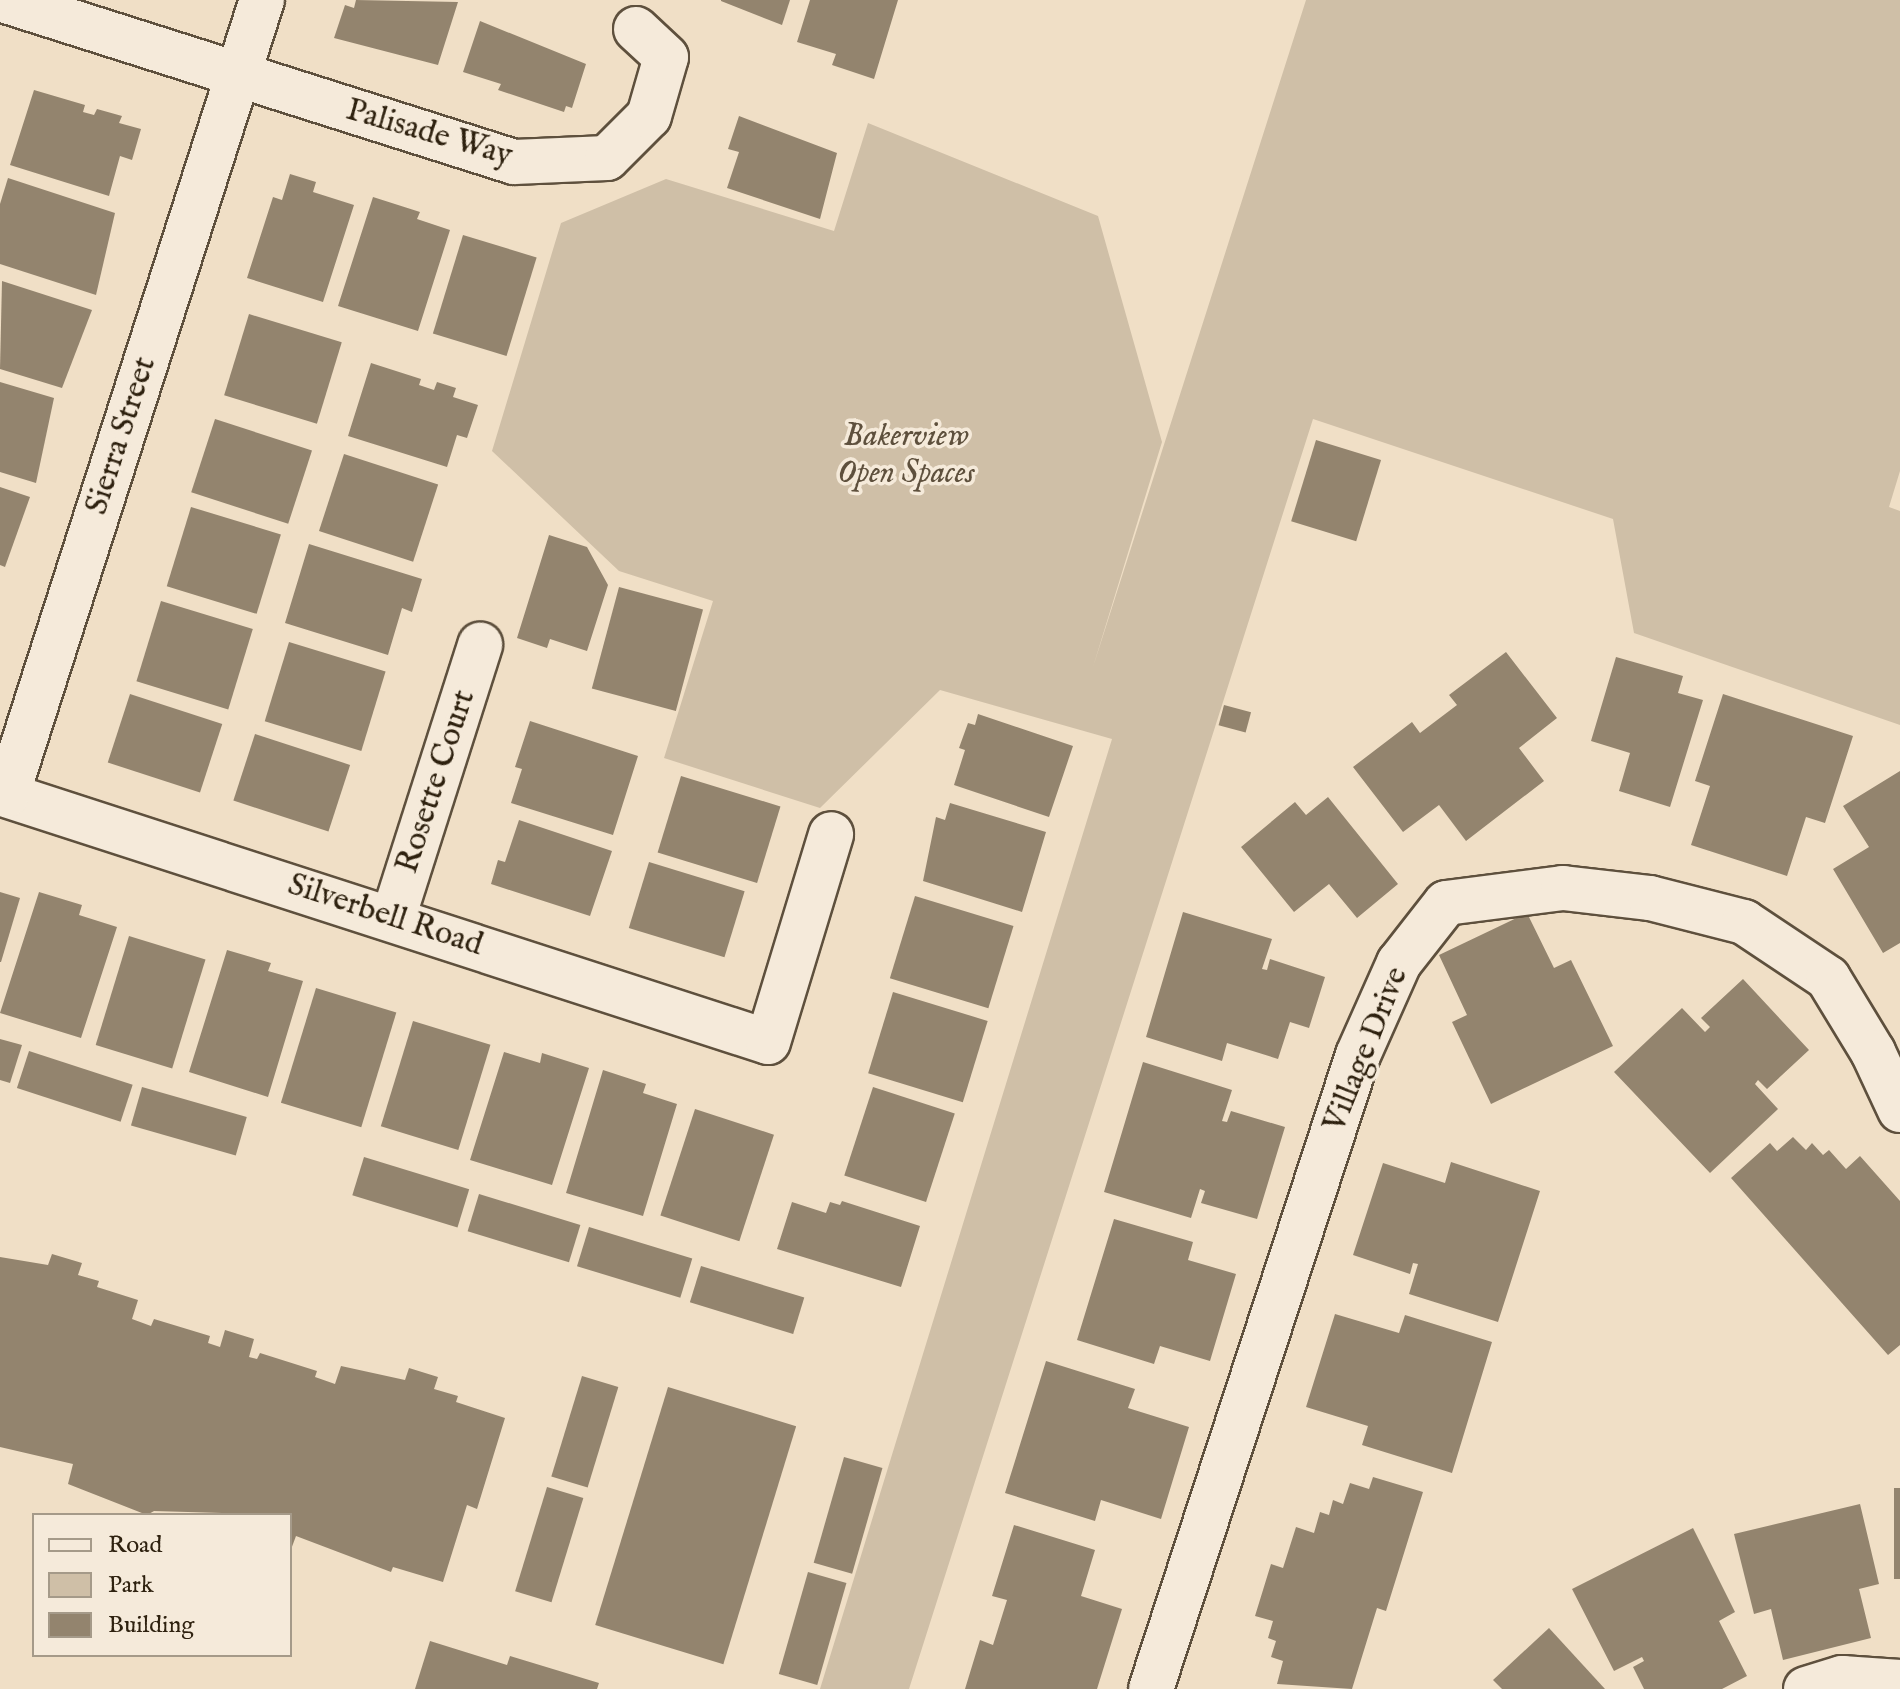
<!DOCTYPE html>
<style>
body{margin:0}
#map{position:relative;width:1900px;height:1689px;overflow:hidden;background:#f0dfc6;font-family:"IM FELL English",serif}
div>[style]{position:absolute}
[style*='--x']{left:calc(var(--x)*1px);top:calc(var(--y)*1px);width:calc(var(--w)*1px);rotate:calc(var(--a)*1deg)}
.green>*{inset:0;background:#cfbfa7}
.building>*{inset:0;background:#93846e;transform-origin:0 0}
.roads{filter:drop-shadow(2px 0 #5e503d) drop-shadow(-2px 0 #5e503d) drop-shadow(0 2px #5e503d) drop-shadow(0 -2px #5e503d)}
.minor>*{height:44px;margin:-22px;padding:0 22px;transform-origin:22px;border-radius:22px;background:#f5eada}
span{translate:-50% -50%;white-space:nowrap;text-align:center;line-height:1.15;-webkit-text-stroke:7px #f5eada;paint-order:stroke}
.street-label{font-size:32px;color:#2e210f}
.park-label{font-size:32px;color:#5e503d;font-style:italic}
.legend{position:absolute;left:32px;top:1513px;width:260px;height:144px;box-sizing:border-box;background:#f5eada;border:2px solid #a59a89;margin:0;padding:10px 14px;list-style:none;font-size:24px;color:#2e210f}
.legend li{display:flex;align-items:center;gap:16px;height:40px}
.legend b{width:40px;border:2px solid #a59a89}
</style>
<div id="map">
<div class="green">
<div style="clip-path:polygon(1306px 0,1900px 0,1900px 471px,1889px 507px,1900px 511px,1900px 725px,1634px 633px,1613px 519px,1313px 419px,909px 1689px,820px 1689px,1112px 739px,940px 690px,820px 808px,664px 758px,713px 601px,619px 571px,492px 451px,561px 223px,666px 179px,834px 231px,868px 123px,1098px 216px,1162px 442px,1093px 667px)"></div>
</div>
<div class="building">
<div style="clip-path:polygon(356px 0,458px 2px,438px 65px,334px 38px,345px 5px,354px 8px)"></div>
<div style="clip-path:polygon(790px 0,782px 25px,721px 1px,721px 0)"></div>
<div style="clip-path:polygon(810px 0,898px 0,874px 79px,832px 65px,836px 54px,797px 42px)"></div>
<div style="clip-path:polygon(480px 21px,586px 64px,572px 108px,566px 106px,564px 112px,498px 90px,501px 84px,463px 72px)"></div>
<div style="clip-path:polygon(34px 90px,85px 105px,83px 112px,94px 115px,97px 109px,122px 116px,119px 123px,141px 129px,132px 160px,120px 156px,109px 196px,10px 165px)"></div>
<div style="clip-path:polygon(739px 116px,837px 153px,820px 219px,727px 188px,739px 152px,728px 149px)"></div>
<div style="clip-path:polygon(290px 174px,316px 182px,313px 192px,354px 205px,323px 302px,247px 278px,273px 197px,282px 200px)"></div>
<div style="clip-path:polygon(8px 178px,115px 213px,96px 295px,0 264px,0 204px)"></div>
<div style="clip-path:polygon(373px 197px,420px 212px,417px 219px,450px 230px,418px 331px,338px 306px)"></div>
<div style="left:463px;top:235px;width:77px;height:103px;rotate:17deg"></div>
<div style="clip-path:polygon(2px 281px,92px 310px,62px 388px,0 369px)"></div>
<div style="left:249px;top:314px;width:97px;height:85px;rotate:17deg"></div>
<div style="clip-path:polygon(371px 363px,421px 379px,419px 385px,434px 390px,437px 382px,456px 388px,453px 397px,478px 405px,467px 438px,457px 435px,447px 467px,348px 436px)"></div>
<div style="clip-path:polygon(0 382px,54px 398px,36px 483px,0 472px)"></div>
<div style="left:215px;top:419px;width:102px;height:77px;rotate:18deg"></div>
<div style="left:1316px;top:440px;width:68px;height:85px;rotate:17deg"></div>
<div style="left:344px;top:454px;width:99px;height:81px;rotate:18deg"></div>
<div style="clip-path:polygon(0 487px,30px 497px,5px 567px,0 565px)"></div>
<div style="left:191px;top:507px;width:94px;height:83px;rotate:17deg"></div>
<div style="clip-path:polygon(549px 535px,587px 547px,608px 585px,587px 651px,550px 639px,547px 648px,517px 638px)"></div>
<div style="clip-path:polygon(309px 544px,422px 579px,412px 612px,402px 608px,388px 655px,285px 623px)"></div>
<div style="left:619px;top:587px;width:87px;height:105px;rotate:15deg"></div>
<div style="left:161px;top:601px;width:96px;height:84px;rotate:17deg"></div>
<div style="left:289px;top:642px;width:101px;height:83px;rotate:17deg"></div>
<div style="clip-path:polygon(1506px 652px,1557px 718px,1519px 748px,1544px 781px,1466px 841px,1439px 805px,1403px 832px,1353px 767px,1412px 722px,1420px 733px,1457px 705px,1449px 695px)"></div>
<div style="clip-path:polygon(1616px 657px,1683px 676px,1678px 693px,1703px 700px,1670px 807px,1619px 791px,1630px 753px,1591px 741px)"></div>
<div style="left:130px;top:694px;width:97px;height:72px;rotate:18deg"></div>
<div style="clip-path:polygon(1723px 694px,1853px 736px,1825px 823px,1806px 817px,1787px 876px,1691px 845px,1710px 786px,1695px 781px)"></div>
<div style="left:1224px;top:705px;width:28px;height:21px;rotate:15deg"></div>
<div style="clip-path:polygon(978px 714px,1073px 746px,1049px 817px,954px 785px,965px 750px,959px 748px,968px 723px,975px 725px)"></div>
<div style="clip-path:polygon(530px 721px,638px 756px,613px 835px,511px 803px,522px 769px,515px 767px)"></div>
<div style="left:255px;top:734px;width:100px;height:70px;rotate:18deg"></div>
<div style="clip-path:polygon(1900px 771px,1900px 943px,1883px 953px,1833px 869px,1869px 847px,1843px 806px)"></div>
<div style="left:681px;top:776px;width:104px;height:80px;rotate:17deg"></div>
<div style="clip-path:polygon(1328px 797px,1398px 884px,1357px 918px,1329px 884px,1294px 912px,1241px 847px,1295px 802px,1306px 815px)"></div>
<div style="clip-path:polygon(950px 803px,1046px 832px,1022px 912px,923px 881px,936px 817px,945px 820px)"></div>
<div style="clip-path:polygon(519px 820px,612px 851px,590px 916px,491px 884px,498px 860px,505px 862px)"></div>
<div style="left:649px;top:862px;width:100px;height:69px;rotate:17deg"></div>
<div style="clip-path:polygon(0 892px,20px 898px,1px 962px,0 962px)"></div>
<div style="clip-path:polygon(39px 892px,82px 905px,79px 915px,117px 927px,81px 1038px,0 1013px)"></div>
<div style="left:915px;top:896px;width:103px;height:86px;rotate:17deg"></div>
<div style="clip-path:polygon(1183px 912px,1272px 939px,1262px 969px,1267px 970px,1270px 959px,1325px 977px,1309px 1028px,1290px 1022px,1278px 1059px,1227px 1043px,1222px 1061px,1146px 1037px)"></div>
<div style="clip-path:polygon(1527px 913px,1554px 968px,1571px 960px,1613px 1046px,1491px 1104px,1452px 1022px,1467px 1015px,1439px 955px)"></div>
<div style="left:129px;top:936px;width:80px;height:114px;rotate:17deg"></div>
<div style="clip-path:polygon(227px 950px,271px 963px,268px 971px,303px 981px,268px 1097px,189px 1072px)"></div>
<div style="clip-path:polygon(1743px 979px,1809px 1050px,1767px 1089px,1758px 1080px,1755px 1084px,1778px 1109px,1710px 1173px,1614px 1072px,1682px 1008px,1705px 1032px,1710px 1027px,1701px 1018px)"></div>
<div style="left:316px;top:988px;width:84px;height:120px;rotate:17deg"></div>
<div style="left:893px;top:992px;width:99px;height:85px;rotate:17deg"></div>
<div style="left:413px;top:1021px;width:81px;height:110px;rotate:17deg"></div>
<div style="clip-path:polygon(0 1039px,22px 1045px,10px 1083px,0 1080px)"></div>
<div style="left:29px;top:1051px;width:109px;height:39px;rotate:18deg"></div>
<div style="clip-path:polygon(504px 1052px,540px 1063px,542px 1053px,589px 1068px,552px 1185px,470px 1160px)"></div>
<div style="clip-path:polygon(1143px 1062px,1232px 1090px,1222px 1121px,1227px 1122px,1231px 1111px,1285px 1127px,1257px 1219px,1201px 1203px,1205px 1191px,1200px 1189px,1191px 1218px,1104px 1192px)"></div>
<div style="clip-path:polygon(603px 1070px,646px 1084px,643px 1093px,677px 1104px,643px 1216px,566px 1193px)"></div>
<div style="left:142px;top:1087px;width:109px;height:40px;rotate:16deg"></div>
<div style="left:873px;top:1087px;width:86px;height:93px;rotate:18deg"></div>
<div style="left:695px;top:1109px;width:83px;height:112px;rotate:18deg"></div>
<div style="clip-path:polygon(1793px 1137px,1806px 1150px,1812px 1143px,1823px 1155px,1829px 1150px,1846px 1169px,1860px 1156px,1900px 1201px,1900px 1345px,1888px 1355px,1731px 1178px,1770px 1143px,1777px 1151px)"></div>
<div style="left:364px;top:1157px;width:110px;height:40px;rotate:17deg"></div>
<div style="clip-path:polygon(1451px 1162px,1540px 1191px,1498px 1322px,1409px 1294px,1418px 1264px,1413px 1263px,1410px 1274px,1353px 1255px,1383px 1163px,1445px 1183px)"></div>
<div style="left:479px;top:1194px;width:106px;height:39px;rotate:17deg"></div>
<div style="clip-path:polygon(842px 1201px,920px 1226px,901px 1287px,777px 1249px,792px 1202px,826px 1213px,830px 1202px,840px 1205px)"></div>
<div style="clip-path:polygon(1114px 1219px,1193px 1242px,1188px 1260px,1236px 1274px,1210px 1361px,1160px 1346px,1154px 1364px,1077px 1340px)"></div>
<div style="left:589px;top:1227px;width:108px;height:41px;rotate:17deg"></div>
<div style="clip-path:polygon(52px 1254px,82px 1263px,78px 1275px,99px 1281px,97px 1287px,138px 1300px,132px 1319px,151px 1326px,154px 1319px,210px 1336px,208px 1343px,220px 1347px,225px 1330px,254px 1339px,249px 1357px,257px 1359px,260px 1353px,317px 1371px,315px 1377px,335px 1384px,341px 1366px,405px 1380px,409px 1368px,438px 1377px,434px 1389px,458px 1396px,456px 1402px,505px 1418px,477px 1509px,467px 1505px,443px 1582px,393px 1567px,391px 1572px,296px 1536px,290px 1552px,290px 1515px,154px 1511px,147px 1515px,68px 1484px,73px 1464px,0 1447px,0 1257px,48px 1265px)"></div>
<div style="left:701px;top:1266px;width:108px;height:38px;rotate:17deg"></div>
<div style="clip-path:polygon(1335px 1314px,1399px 1333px,1405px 1315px,1492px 1342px,1452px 1473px,1362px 1445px,1368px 1426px,1306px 1407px)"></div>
<div style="clip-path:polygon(1046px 1361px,1135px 1389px,1128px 1408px,1189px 1427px,1161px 1519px,1101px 1500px,1095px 1521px,1005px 1493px)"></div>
<div style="left:582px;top:1376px;width:38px;height:105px;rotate:17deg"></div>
<div style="left:668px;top:1387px;width:134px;height:249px;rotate:17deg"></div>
<div style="left:844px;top:1457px;width:40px;height:110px;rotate:16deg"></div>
<div style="clip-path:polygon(1373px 1477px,1423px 1492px,1386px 1611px,1377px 1608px,1352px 1689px,1277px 1684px,1283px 1661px,1271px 1657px,1276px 1641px,1268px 1638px,1273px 1621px,1255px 1616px,1271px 1564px,1283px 1568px,1296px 1527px,1314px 1533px,1320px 1512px,1329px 1515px,1333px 1500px,1343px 1504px,1350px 1483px,1369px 1489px)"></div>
<div style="left:547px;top:1487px;width:38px;height:109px;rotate:17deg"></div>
<div style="left:1894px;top:1488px;width:6px;height:91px"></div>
<div style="clip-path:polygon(1860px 1504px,1879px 1584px,1859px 1589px,1871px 1638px,1783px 1660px,1771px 1609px,1754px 1614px,1734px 1534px)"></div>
<div style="clip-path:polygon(1014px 1525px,1095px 1550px,1081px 1596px,1122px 1609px,1097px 1689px,965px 1689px,980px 1640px,993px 1645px,1007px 1600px,992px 1596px)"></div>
<div style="clip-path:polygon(1693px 1528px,1735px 1612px,1719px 1621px,1747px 1676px,1722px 1689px,1644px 1689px,1633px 1667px,1644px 1661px,1642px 1657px,1614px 1671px,1572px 1589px)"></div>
<div style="left:808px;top:1572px;width:40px;height:106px;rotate:16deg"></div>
<div style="clip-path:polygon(1549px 1628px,1605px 1689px,1502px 1689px,1493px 1680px)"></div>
<div style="clip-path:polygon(430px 1641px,507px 1665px,510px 1656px,599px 1683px,597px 1689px,415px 1689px)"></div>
</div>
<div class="roads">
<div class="minor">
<div style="--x:3;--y:0;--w:536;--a:17.59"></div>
<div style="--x:514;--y:162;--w:93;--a:-2.5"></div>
<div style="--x:607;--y:158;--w:59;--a:-45"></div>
<div style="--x:649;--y:116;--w:61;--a:-73.9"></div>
<div style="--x:666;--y:57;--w:41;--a:-137"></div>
<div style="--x:0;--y:793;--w:807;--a:17.96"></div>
<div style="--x:768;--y:1042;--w:217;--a:-73.1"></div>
<div style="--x:7;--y:795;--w:835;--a:-72.22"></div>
<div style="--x:393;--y:918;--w:287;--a:-72.3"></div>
<div style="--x:1151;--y:1689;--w:667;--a:-71.92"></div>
<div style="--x:1358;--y:1055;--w:101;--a:-66"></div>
<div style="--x:1399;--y:963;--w:76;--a:-51.9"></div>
<div style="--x:1446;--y:903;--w:118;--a:-7.3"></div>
<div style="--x:1563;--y:888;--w:88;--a:6.6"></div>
<div style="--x:1650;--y:898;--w:97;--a:14.3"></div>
<div style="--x:1744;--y:922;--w:101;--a:33.7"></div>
<div style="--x:1828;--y:978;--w:87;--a:58.7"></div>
<div style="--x:1873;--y:1052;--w:64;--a:65"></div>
<div style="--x:1806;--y:1689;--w:38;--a:-17"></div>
<div style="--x:1842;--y:1678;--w:58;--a:3.9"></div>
</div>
</div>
<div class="street-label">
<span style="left:429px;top:134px;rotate:16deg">Palisade Way</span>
<span style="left:122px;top:436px;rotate:-72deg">Sierra Street</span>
<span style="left:437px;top:782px;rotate:-72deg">Rosette Court</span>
<span style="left:385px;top:916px;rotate:18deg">Silverbell Road</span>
<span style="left:1367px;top:1050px;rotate:-68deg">Village Drive</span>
</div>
<div class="park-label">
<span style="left:906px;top:456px">Bakerview<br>Open Spaces</span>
</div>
<ul class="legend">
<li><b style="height:10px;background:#f5eada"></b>Road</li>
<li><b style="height:22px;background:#cfbfa7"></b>Park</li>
<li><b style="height:22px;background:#93846e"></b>Building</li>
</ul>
</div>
